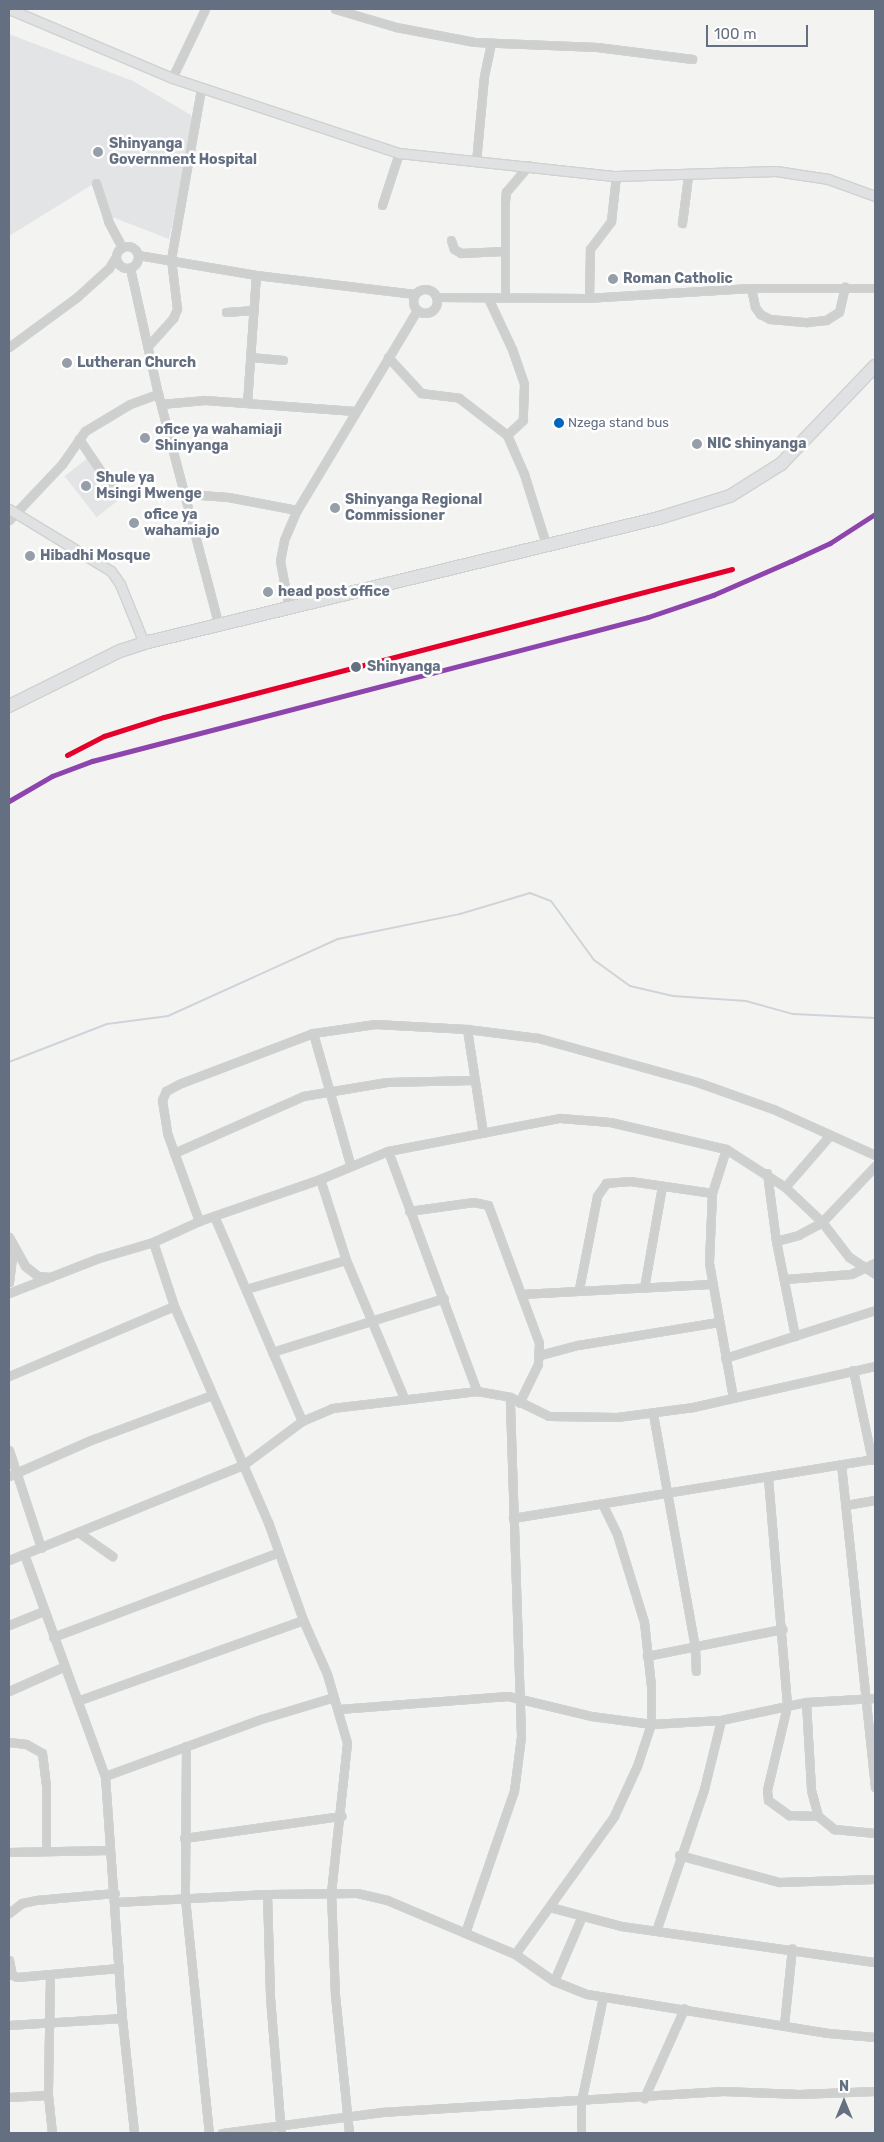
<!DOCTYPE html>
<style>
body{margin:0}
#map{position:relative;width:884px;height:2142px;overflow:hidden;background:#f3f4f2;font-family:Rubik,sans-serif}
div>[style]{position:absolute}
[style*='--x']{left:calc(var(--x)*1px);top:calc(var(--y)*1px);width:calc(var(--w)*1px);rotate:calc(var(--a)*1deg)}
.built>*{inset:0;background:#e3e4e5;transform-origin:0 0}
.stream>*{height:2px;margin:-1px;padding:0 1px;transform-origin:1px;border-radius:1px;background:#cfd4d9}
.roads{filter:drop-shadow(1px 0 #d0d1d1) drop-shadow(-1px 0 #d0d1d1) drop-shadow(0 1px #d0d1d1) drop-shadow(0 -1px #d0d1d1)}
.street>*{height:7px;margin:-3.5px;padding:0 3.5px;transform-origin:3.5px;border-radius:3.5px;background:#cecfcf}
.street>.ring{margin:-3.5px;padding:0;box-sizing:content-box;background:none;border:7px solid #cecfcf;border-radius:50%}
.secondary>*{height:9px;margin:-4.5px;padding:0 4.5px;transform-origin:4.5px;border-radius:4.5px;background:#e0e1e2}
.highway>*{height:12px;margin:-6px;padding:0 6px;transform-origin:6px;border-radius:6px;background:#e0e1e2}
.rail-1>*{height:5px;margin:-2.5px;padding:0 2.5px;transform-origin:2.5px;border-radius:2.5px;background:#8e44ad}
.rail-2>*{height:5px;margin:-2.5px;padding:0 2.5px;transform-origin:2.5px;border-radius:2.5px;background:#e4002b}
.dots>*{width:14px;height:14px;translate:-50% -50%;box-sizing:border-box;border:2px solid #fff;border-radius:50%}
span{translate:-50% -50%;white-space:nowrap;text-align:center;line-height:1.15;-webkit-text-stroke:5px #fff;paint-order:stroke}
.bus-label{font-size:13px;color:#646f82}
.left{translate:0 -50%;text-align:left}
.poi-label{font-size:14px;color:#646f82;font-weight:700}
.stop-label{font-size:14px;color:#646f82;font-weight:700}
.frame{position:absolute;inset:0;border:10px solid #646f82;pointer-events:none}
.north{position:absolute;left:819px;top:2077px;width:50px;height:50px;-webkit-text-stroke:4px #fff;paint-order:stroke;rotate:0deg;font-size:14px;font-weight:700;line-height:20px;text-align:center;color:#646f82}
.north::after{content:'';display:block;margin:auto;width:18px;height:22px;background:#646f82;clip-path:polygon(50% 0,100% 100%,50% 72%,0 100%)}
.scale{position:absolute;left:706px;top:25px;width:102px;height:22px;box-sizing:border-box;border:2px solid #646f82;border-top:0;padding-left:6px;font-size:15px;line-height:18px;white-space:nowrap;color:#646f82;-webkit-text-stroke:4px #fff;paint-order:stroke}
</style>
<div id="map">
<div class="built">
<div style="clip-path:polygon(9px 34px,133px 81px,191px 115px,195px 123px,169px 239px,112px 217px,98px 181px,9px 236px)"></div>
<div style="left:93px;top:454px;width:52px;height:36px;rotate:52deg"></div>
</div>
<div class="stream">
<div style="--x:9;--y:1062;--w:105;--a:-21.2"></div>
<div style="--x:107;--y:1024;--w:62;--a:-7.5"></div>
<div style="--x:168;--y:1016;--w:187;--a:-24.4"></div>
<div style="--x:338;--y:939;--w:125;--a:-11.6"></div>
<div style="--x:460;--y:914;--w:73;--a:-16.7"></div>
<div style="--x:530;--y:893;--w:22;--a:21"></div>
<div style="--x:551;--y:901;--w:73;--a:53.9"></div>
<div style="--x:594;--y:960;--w:44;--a:35.8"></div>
<div style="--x:630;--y:986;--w:44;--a:13.1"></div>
<div style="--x:673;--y:996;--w:73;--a:3.9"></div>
<div style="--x:746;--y:1001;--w:49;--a:15.5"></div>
<div style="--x:793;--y:1014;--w:82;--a:2.8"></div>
</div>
<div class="roads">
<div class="street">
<div style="--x:335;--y:9;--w:64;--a:16.4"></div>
<div style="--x:396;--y:27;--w:80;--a:10.8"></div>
<div style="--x:475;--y:42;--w:122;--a:2.3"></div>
<div style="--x:597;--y:47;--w:96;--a:7.2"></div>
<div style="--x:172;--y:78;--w:76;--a:-64.4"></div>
<div style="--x:476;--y:162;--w:86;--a:-84.7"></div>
<div style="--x:484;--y:76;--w:34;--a:-78"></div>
<div style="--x:96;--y:183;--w:40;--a:72"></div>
<div style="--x:108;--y:221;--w:30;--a:62"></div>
<div style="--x:382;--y:205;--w:55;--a:-71.9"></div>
<div style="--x:682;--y:223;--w:47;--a:-82.7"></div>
<div style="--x:451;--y:240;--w:9;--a:72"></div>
<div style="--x:454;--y:249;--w:8;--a:30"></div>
<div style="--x:461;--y:253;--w:43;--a:-2.7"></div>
<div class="ring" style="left:116px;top:246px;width:15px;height:15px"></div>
<div style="--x:138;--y:255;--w:120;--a:9.6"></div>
<div style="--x:256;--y:275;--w:160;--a:6.8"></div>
<div style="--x:130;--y:268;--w:129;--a:77.5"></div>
<div style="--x:158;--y:394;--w:240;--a:75.3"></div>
<div style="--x:751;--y:288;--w:19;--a:78"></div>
<div style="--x:755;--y:307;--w:9;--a:54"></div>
<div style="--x:760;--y:314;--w:11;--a:27"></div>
<div style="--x:770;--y:319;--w:37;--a:5"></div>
<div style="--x:807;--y:322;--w:19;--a:-6"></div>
<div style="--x:826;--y:320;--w:15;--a:-32"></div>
<div style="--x:839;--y:312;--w:26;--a:-77"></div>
<div class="ring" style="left:413px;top:289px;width:17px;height:17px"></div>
<div style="--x:436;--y:297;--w:150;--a:0.4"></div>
<div style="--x:586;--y:298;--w:165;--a:-3.5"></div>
<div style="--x:751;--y:288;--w:124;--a:0"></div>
<div style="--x:505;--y:297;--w:96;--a:-90"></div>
<div style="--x:505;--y:201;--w:9;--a:-84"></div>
<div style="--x:506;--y:192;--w:35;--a:-50"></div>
<div style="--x:589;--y:297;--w:48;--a:-88.8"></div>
<div style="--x:590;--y:249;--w:35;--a:-53"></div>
<div style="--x:611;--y:221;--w:45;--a:-83.7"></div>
<div style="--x:488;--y:298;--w:56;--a:64.8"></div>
<div style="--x:512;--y:349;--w:37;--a:71"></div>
<div style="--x:524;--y:384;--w:36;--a:92"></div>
<div style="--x:523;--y:420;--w:22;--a:137"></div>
<div style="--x:226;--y:312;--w:28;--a:-4"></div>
<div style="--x:148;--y:346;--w:38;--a:-48"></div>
<div style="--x:173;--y:318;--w:10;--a:-66"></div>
<div style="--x:177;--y:309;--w:50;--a:-96.8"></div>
<div style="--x:171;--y:259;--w:174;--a:-80"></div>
<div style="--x:9;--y:347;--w:84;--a:-36.3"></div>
<div style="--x:77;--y:297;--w:43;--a:-42.2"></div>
<div style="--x:109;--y:268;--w:12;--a:-59"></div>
<div style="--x:250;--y:357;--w:33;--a:5"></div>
<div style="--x:388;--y:357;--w:49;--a:47.5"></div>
<div style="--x:421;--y:393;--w:38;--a:7"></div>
<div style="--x:459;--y:398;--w:61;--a:37.6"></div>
<div style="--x:507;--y:435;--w:43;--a:66.4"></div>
<div style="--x:524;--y:474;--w:73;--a:72.6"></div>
<div style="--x:247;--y:403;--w:128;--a:-86"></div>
<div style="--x:161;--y:404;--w:44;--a:-5.2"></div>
<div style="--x:205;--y:400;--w:150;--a:4.2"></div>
<div style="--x:79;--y:439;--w:66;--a:56.1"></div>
<div style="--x:187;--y:494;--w:41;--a:4.2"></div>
<div style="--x:228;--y:497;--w:70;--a:10.7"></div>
<div style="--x:9;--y:520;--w:77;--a:-46.6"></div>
<div style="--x:62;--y:464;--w:40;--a:-55.1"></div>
<div style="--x:85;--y:431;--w:52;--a:-31"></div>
<div style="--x:130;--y:404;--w:30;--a:-20"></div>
<div style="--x:289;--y:608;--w:48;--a:-100.8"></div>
<div style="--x:280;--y:561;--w:21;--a:-79"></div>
<div style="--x:284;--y:540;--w:33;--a:-67"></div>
<div style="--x:297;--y:510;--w:233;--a:-59"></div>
<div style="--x:467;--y:1029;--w:105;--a:81.3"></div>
<div style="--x:313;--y:1033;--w:136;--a:74.2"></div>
<div style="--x:726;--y:1149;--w:46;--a:107.7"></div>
<div style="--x:712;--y:1193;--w:70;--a:92.5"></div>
<div style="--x:709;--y:1263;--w:137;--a:79.9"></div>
<div style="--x:388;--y:1151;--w:256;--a:69.7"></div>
<div style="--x:174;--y:1153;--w:141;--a:-23.8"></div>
<div style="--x:303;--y:1096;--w:85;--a:-9.5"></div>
<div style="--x:387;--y:1082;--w:86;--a:-1.3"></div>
<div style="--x:875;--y:1155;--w:112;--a:-155.7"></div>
<div style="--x:773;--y:1109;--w:81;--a:-160.4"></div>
<div style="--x:697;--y:1082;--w:165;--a:-164.5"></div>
<div style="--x:538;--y:1038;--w:72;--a:-172.8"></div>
<div style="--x:467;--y:1029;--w:92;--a:-176.9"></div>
<div style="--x:375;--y:1024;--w:63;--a:171.7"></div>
<div style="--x:313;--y:1033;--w:143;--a:159.2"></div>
<div style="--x:179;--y:1084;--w:15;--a:152"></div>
<div style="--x:166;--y:1091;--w:10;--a:114"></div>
<div style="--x:162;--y:1100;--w:33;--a:81"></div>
<div style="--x:167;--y:1133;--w:94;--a:70"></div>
<div style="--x:199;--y:1221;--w:128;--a:-19.1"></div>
<div style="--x:320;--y:1179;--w:74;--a:-22.4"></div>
<div style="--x:388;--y:1151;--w:175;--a:-10.9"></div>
<div style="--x:560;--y:1118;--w:50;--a:4.6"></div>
<div style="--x:610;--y:1122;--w:119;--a:13.1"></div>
<div style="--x:726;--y:1149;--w:70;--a:32.8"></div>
<div style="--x:785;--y:1187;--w:51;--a:43.4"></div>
<div style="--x:822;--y:1222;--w:44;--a:52.4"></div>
<div style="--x:849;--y:1257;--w:31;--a:33"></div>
<div style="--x:767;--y:1173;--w:69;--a:82.5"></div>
<div style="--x:776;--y:1241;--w:97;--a:78.7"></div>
<div style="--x:320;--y:1179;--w:85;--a:72.2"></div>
<div style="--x:346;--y:1260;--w:150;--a:67.2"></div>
<div style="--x:785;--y:1187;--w:69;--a:-49.1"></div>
<div style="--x:409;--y:1211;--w:65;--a:-8"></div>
<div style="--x:473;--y:1202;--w:15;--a:11"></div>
<div style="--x:488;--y:1205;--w:147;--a:69.7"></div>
<div style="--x:539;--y:1343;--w:21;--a:93"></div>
<div style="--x:538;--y:1364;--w:43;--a:116"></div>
<div style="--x:215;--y:1218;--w:221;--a:66.8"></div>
<div style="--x:9;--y:1237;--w:33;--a:61"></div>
<div style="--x:25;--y:1266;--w:16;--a:38"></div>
<div style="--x:38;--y:1276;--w:12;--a:5"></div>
<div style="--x:50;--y:1277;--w:53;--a:-21.2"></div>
<div style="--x:99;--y:1258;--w:56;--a:-16.5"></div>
<div style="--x:153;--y:1242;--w:51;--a:-24.5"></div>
<div style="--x:776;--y:1241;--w:23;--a:-15"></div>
<div style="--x:798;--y:1235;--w:27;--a:-28"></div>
<div style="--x:822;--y:1222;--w:77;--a:-46.6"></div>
<div style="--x:153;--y:1242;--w:67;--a:71.8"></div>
<div style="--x:785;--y:1279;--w:66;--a:-4.3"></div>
<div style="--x:851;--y:1274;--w:26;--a:-25"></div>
<div style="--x:9;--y:1282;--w:34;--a:-83"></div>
<div style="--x:644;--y:1288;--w:104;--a:-80"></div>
<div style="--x:246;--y:1289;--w:104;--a:-16.2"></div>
<div style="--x:579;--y:1289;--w:95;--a:-79"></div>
<div style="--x:597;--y:1196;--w:16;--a:-55"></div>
<div style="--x:606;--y:1183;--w:24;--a:-5"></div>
<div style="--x:630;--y:1181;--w:83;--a:8.3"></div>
<div style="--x:9;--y:1293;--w:44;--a:-21.3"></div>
<div style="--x:521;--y:1294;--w:190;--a:-3"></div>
<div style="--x:272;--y:1352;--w:180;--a:-17.4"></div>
<div style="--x:540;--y:1355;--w:39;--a:-15"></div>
<div style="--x:578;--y:1345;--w:142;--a:-9.3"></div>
<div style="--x:725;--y:1358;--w:157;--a:-17.7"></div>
<div style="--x:853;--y:1370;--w:92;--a:78.1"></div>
<div style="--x:9;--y:1376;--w:179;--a:-23"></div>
<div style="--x:174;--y:1306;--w:236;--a:66.5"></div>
<div style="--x:268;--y:1522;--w:104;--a:70.3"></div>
<div style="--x:303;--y:1620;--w:59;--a:66"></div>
<div style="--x:327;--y:1674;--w:72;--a:73.8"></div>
<div style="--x:347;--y:1743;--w:150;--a:96.1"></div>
<div style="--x:331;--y:1892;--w:103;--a:87.8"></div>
<div style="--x:335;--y:1995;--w:139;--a:84.2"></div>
<div style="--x:653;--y:1414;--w:237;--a:79.8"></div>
<div style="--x:695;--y:1647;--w:24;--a:88"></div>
<div style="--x:9;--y:1450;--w:103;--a:71.9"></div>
<div style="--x:841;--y:1464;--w:325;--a:84"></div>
<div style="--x:9;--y:1476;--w:90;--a:-23.7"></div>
<div style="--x:91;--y:1440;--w:129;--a:-20.4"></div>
<div style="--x:768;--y:1478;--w:229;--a:85.2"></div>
<div style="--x:787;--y:1706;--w:86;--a:103.4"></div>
<div style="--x:767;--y:1790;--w:10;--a:84"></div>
<div style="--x:768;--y:1800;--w:26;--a:36"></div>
<div style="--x:789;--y:1815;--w:29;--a:2"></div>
<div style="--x:846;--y:1505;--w:29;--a:-10"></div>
<div style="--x:513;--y:1518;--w:367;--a:-9.3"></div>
<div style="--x:78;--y:1532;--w:42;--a:35.2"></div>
<div style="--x:24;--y:1554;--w:236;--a:70"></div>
<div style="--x:105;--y:1776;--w:243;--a:86"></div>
<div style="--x:122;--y:2018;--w:116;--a:84"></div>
<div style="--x:9;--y:1560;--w:253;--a:-22.1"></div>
<div style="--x:243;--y:1465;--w:74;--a:-36.7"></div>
<div style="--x:302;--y:1421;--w:33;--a:-23"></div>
<div style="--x:332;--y:1408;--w:146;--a:-6.7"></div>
<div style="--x:477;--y:1391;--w:34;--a:10"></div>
<div style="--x:510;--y:1397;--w:43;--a:26"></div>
<div style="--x:549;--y:1416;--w:68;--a:0.8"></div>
<div style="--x:617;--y:1417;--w:77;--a:-7.5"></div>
<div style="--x:693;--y:1407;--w:187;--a:-12.7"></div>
<div style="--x:9;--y:1625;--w:38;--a:-22"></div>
<div style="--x:53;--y:1637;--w:241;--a:-20.6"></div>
<div style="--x:647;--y:1656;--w:138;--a:-11.3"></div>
<div style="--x:9;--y:1691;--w:59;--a:-24"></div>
<div style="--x:77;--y:1701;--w:240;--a:-19.7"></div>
<div style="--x:806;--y:1702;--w:88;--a:86.7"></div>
<div style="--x:811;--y:1790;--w:27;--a:75"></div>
<div style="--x:818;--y:1816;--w:21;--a:39"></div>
<div style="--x:834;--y:1829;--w:41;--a:5.6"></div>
<div style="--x:339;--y:1709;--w:169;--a:-4.4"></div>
<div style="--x:508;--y:1696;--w:85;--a:13.5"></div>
<div style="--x:591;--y:1716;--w:61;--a:7.6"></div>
<div style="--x:651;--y:1724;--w:70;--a:-3.3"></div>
<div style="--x:721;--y:1720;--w:87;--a:-12"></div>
<div style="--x:806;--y:1702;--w:69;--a:-3.3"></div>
<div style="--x:9;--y:1742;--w:17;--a:7"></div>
<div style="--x:26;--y:1744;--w:18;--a:29"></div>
<div style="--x:42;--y:1753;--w:31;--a:83"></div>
<div style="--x:46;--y:1784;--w:66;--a:90"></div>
<div style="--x:186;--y:1746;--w:152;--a:90.4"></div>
<div style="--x:185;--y:1898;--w:236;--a:84.2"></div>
<div style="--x:105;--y:1776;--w:166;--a:-20.1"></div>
<div style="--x:261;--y:1719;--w:76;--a:-16.8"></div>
<div style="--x:184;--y:1838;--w:159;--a:-8"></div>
<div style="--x:9;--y:1852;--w:101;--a:-1.1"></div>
<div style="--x:679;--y:1855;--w:104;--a:15.1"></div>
<div style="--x:779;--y:1882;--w:96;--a:-1.8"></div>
<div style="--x:267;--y:1894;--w:103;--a:88.3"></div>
<div style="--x:270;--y:1997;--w:136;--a:85.4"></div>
<div style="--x:116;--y:1902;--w:151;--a:-3"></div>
<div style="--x:267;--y:1894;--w:90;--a:-0.6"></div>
<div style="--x:357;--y:1893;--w:31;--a:13"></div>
<div style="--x:387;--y:1900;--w:139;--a:22.9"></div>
<div style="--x:515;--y:1954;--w:47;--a:34.7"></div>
<div style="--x:554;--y:1981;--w:35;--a:22"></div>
<div style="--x:587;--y:1994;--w:244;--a:9.2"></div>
<div style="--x:828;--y:2033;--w:47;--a:4.9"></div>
<div style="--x:550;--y:1907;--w:73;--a:15"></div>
<div style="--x:621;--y:1926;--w:257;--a:8.1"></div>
<div style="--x:9;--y:1913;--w:16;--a:-38"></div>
<div style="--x:22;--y:1903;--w:14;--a:-12"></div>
<div style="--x:36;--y:1900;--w:79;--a:-5.1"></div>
<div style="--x:656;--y:1931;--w:150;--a:-71.3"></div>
<div style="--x:704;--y:1789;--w:71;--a:-76.2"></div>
<div style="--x:465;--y:1933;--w:150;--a:-71"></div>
<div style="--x:514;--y:1791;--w:55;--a:-82.7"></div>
<div style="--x:521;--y:1736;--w:339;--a:-91.9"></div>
<div style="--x:515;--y:1954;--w:170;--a:-54.3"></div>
<div style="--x:614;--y:1816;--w:55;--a:-65.3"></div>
<div style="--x:637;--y:1766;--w:44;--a:-71.6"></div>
<div style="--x:651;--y:1724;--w:38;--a:-90"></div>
<div style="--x:651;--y:1686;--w:64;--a:-96.2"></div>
<div style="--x:644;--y:1622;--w:92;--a:-107.1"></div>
<div style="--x:617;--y:1534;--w:32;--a:-116"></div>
<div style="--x:9;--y:1960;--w:15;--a:79"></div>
<div style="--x:12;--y:1975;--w:5;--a:22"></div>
<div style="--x:17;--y:1977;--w:102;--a:-5"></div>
<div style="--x:50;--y:1975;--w:120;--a:91"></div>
<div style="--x:48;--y:2095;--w:38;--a:84"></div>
<div style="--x:554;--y:1981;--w:69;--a:-66.8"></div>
<div style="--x:9;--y:2025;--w:113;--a:-3.5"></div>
<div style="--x:784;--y:2025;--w:77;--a:-84.1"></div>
<div style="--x:9;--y:2097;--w:39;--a:-3"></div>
<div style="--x:644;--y:2098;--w:98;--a:-65.8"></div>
<div style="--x:222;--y:2133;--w:160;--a:-7.5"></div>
<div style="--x:381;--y:2112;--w:343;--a:-3.5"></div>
<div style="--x:723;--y:2091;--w:76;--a:2.3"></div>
<div style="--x:799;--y:2094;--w:76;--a:-2.3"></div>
<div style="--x:581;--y:2133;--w:31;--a:-90"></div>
<div style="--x:581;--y:2102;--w:107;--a:-78.2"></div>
</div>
<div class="secondary">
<div style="--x:9;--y:9;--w:177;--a:22.9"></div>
<div style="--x:172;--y:78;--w:239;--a:18.3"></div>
<div style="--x:399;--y:153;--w:218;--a:6.1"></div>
<div style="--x:616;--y:176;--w:160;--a:-1.8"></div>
<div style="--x:776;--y:171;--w:53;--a:8.7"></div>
<div style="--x:828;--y:179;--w:50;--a:19.9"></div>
<div style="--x:9;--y:509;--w:119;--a:31.3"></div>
<div style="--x:111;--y:571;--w:16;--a:55"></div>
<div style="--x:120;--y:584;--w:64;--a:67.9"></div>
</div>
<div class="highway">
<div style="--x:9;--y:706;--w:124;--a:-26.4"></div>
<div style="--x:120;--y:651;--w:25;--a:-18"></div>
<div style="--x:144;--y:643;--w:530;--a:-13.64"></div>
<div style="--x:659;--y:518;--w:74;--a:-17.2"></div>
<div style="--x:730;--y:496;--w:60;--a:-32.1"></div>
<div style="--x:781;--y:464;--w:136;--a:-46.2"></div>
</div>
</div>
<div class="rail-1">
<div style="--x:9;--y:801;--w:50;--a:-30.2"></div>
<div style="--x:52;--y:776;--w:43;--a:-20.6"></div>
<div style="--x:92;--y:761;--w:574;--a:-14.52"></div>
<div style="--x:648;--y:617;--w:69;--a:-18.7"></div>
<div style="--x:713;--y:595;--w:85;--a:-23.6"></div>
<div style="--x:791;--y:561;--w:43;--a:-24.8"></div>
<div style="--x:830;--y:543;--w:54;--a:-32.8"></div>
</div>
<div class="rail-2">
<div style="--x:67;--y:755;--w:42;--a:-27.2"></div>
<div style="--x:104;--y:736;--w:63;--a:-17.6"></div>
<div style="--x:164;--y:717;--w:587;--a:-14.6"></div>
</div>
<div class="dots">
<div style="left:98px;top:152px;background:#969ea9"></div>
<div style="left:613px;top:279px;background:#969ea9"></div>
<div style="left:67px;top:363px;background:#969ea9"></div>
<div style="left:559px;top:423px;background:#0065bd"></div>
<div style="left:145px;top:438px;background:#969ea9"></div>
<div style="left:697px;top:444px;background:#969ea9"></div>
<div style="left:86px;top:486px;background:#969ea9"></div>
<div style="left:335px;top:508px;background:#969ea9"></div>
<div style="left:134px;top:523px;background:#969ea9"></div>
<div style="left:30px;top:556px;background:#969ea9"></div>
<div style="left:268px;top:592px;background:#969ea9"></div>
<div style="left:356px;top:667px;background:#646f82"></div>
</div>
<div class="bus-label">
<span class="left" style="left:568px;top:423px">Nzega stand bus</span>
</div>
<div class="poi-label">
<span class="left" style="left:109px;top:152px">Shinyanga<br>Government Hospital</span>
<span class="left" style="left:623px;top:279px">Roman Catholic</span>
<span class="left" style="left:77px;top:363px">Lutheran Church</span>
<span class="left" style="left:155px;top:438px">ofice ya wahamiaji<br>Shinyanga</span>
<span class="left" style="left:707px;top:444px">NIC shinyanga</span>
<span class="left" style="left:96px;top:486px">Shule ya<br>Msingi Mwenge</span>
<span class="left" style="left:345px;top:508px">Shinyanga Regional<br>Commissioner</span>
<span class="left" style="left:144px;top:523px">ofice ya<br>wahamiajo</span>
<span class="left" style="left:40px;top:556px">Hibadhi Mosque</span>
<span class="left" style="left:278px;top:592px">head post office</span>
</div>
<div class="stop-label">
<span class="left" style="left:367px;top:667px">Shinyanga</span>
</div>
<div class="frame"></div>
<div class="north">N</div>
<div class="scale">100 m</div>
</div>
